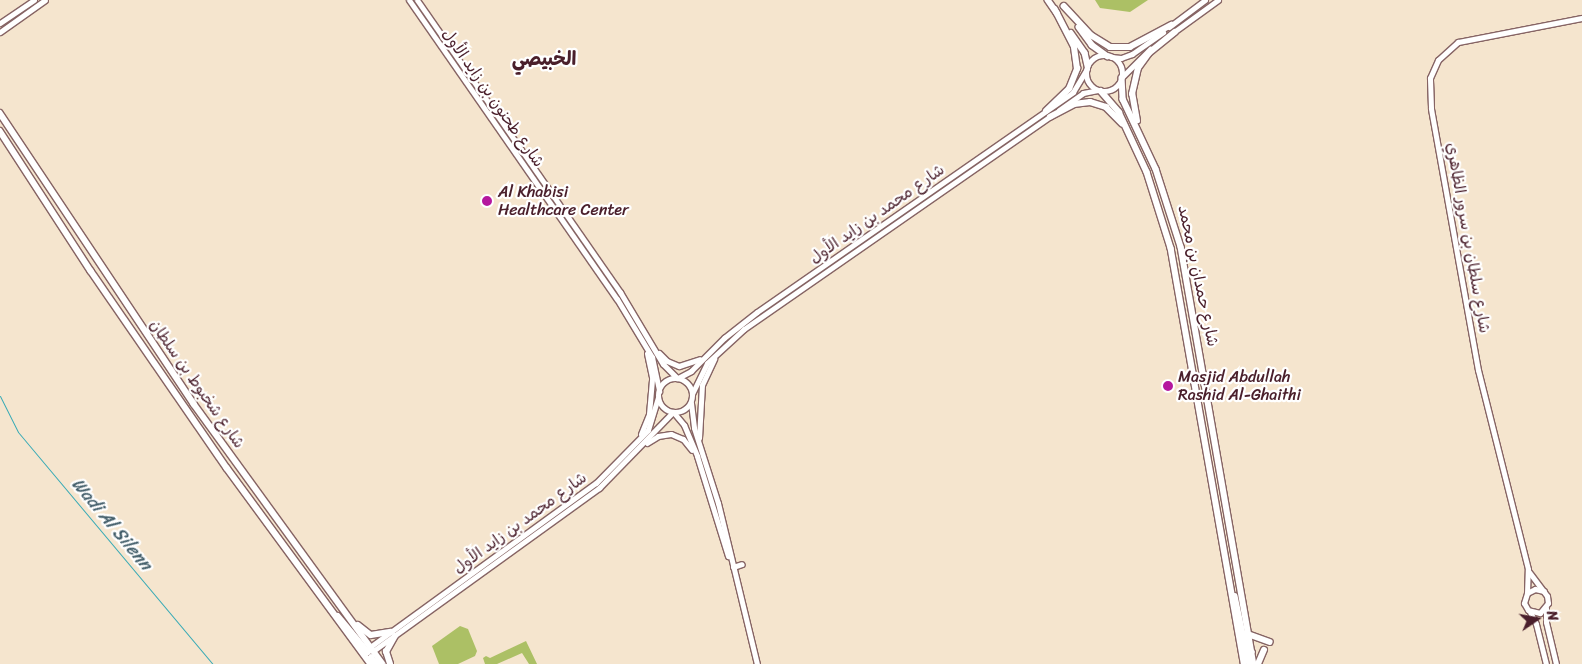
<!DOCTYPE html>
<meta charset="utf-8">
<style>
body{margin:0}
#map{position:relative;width:1582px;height:664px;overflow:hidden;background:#f5e5ce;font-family:Sriracha,"Playpen Sans Arabic",sans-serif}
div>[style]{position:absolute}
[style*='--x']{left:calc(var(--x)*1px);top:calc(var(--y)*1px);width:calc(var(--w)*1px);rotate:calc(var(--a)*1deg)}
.green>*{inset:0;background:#acc065}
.stream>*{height:1px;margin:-0.5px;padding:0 0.5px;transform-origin:0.5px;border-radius:0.5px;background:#3aabb6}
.roads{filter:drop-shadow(1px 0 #866464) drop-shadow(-1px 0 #866464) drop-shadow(0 1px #866464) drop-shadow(0 -1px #866464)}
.secondary>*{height:5px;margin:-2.5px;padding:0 2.5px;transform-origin:2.5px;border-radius:2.5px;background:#fff}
.secondary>.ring{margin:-2.5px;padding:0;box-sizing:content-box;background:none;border:5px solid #fff;border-radius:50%}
.primary>*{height:5.5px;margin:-2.75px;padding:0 2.75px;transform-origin:2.75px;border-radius:2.75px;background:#fff}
.primary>.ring{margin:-2.75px;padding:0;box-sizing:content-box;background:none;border:5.5px solid #fff;border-radius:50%}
.dots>*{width:14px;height:14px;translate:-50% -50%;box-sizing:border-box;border:2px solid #fff;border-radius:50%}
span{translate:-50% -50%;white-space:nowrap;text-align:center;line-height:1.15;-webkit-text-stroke:4.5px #fff;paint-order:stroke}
.street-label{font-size:16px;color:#4a1f2b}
.poi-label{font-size:16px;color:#4a1f2b}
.left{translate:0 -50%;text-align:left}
.water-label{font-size:18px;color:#435e6a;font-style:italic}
.quarter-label{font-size:19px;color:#4a1f2b;font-weight:700}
.north{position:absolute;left:1512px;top:594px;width:50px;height:50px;-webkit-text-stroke:4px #fff;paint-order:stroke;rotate:78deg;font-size:14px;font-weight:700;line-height:20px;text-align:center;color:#4a1f2b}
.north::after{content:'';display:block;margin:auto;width:18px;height:22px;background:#4a1f2b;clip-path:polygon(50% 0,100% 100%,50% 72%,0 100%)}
</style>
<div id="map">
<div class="green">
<div style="clip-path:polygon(1095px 0,1148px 0,1130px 12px,1100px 8px)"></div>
<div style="clip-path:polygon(460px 626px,468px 629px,477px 651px,475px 656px,458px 664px,439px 664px,432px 646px)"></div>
<div style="clip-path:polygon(526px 641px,537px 664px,529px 664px,522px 653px,497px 664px,485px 664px,483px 658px,486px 656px,490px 658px)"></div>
</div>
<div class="stream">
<div style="--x:0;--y:396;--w:40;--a:63.4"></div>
<div style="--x:18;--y:432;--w:303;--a:50"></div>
</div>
<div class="roads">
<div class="secondary">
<div style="--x:409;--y:0;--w:364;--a:55.2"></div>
<div style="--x:617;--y:299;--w:68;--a:58.9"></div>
<div style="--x:652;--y:357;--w:35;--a:78"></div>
<div style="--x:417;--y:0;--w:356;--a:55.2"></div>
<div style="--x:620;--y:292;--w:84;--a:59.2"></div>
<div style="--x:663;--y:364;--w:20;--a:45"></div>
<div style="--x:0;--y:23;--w:41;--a:-34.1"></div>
<div style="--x:1169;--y:27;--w:45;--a:-36.9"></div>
<div style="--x:0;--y:32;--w:55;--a:-35.4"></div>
<div style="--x:1171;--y:34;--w:58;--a:-35.9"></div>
<div style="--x:1111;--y:57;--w:10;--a:6"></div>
<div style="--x:1121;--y:58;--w:12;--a:-20"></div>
<div style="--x:1132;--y:54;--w:38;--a:-35"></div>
<div style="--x:1122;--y:77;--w:40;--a:-45"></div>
<div style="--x:1059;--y:110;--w:29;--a:-35"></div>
<div style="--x:1083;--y:93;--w:15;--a:-11"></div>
<div style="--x:659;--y:353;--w:11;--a:45"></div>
<div style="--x:667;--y:361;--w:13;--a:23"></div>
<div style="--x:679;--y:366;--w:22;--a:-18"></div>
<div class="ring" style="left:658px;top:378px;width:29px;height:29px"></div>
<div style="--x:678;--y:378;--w:15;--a:-28"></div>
<div style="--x:691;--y:371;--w:47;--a:-45"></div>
<div style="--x:724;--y:338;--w:42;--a:-38.2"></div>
<div style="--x:757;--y:312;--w:385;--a:-34.8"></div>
<div style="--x:1073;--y:92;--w:27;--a:-59"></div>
<div style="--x:692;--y:394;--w:34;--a:-64"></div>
<div style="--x:707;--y:363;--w:50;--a:-42.6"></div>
<div style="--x:744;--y:329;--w:375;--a:-34.8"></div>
<div style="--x:691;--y:403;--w:25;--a:83"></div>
<div style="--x:694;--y:428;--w:79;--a:72.3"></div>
<div style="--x:718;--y:503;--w:166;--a:76.4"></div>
<div style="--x:674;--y:413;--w:16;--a:50"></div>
<div style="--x:684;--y:425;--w:34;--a:67"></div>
<div style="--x:697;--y:456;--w:105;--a:72.8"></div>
<div style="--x:641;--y:434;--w:22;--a:-68"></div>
<div style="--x:649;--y:414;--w:37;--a:-85"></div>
<div style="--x:652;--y:377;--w:24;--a:-102"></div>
<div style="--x:699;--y:438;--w:53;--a:-86.8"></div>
<div style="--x:702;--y:385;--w:29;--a:-65"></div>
<div style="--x:647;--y:443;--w:13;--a:-32"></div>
<div style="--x:658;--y:436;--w:13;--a:-9"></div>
<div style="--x:671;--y:434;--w:13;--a:23"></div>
<div style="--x:683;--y:439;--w:14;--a:51"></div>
<div style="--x:733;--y:567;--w:9;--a:-18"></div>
<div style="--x:1529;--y:572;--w:30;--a:53"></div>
<div style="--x:1547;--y:596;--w:7;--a:82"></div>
<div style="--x:1548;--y:603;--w:13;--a:129"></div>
<div style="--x:1540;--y:613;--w:12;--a:-166"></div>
<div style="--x:1528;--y:610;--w:8;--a:-120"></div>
<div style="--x:1524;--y:603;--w:10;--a:-73"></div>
<div style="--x:1527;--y:593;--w:9;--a:-27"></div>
<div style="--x:1535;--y:589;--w:9;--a:13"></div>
<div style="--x:1527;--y:593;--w:24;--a:-88"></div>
<div style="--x:1528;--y:569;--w:205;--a:-104.1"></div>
<div style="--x:1478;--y:370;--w:266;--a:-100.2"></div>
<div style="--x:1431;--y:108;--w:30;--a:-92"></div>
<div style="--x:1430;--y:78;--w:20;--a:-66"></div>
<div style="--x:1438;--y:60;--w:27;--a:-42"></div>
<div style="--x:1458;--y:42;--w:126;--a:-11"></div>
<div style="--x:1546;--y:608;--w:14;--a:90"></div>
<div style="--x:1546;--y:622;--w:43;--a:76.6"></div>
<div style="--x:1530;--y:612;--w:13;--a:63"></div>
<div style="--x:1536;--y:624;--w:41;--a:76"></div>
<div style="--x:370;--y:647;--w:279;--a:-36"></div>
<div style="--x:596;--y:483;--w:74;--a:-45.5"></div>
<div style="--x:648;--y:430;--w:34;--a:-73"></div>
<div style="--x:373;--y:651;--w:279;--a:-35.8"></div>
<div style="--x:599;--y:488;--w:106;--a:-45.8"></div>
</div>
<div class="primary">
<div style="--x:1048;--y:0;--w:16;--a:55"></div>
<div style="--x:1064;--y:6;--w:40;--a:47"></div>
<div style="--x:1091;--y:35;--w:22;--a:32"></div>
<div style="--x:1110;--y:47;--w:20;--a:0"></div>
<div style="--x:1130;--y:47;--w:47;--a:-28.2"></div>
<div style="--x:1079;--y:27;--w:22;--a:54"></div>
<div style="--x:1092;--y:45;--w:19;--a:36"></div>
<div style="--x:1071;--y:33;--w:24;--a:55"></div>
<div style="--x:1085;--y:53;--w:13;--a:77"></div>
<div class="ring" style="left:1087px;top:56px;width:30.5px;height:30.5px"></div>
<div style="--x:1122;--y:78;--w:21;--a:87"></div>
<div style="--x:1123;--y:99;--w:77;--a:64.8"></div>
<div style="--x:1156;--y:169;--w:82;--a:72.2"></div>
<div style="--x:1181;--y:247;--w:423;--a:80.1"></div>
<div style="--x:1101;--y:91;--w:28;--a:49"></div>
<div style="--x:1119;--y:112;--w:66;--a:65"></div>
<div style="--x:1147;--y:172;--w:80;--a:72.5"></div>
<div style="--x:1171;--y:248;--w:422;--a:80"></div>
<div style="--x:1046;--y:111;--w:32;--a:-44"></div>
<div style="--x:1069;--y:89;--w:22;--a:-68"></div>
<div style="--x:1077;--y:69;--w:22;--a:-98"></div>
<div style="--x:1074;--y:47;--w:42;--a:-117.2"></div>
<div style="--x:0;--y:113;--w:350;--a:56.3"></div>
<div style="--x:194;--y:404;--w:321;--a:54"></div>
<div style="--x:1050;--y:117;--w:27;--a:-28"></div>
<div style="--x:1074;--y:104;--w:16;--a:-7"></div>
<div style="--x:1090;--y:102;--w:17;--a:17"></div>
<div style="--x:1106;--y:107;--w:23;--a:45"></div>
<div style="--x:1137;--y:121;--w:27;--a:-100"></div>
<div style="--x:1132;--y:94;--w:27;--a:-77"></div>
<div style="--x:1138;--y:68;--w:19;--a:-54"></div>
<div style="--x:1149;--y:53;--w:33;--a:-39"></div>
<div style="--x:0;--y:131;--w:167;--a:57"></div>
<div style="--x:91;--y:271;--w:239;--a:55.4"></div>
<div style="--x:227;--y:468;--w:243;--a:53.7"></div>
<div style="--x:1235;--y:596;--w:53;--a:78.1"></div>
<div style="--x:1246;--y:648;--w:7;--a:34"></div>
<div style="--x:338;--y:616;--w:47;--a:50.2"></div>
<div style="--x:358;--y:625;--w:16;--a:38"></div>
<div style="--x:371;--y:635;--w:20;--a:-9"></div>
<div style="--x:1248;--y:634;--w:23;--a:20"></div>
<div style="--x:1245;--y:649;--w:16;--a:72"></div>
<div style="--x:369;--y:661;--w:4;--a:-56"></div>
<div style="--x:371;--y:658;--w:8;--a:45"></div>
<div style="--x:390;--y:664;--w:13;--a:-108"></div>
<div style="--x:386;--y:652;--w:18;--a:-61"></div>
<div style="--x:1258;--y:664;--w:15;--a:-67"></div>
</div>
</div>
<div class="dots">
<div style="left:487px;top:201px;background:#b5179e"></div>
<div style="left:1168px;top:386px;background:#b5179e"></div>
</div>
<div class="street-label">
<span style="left:493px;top:98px;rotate:55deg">شارع طحنون بن زايد الأول</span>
<span style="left:877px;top:214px;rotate:-35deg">شارع محمد بن زايد الأول</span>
<span style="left:1468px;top:238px;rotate:80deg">شارع سلطان بن سرور الظاهري</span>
<span style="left:1198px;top:276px;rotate:78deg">شارع حمدان بن محمد</span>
<span style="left:197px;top:384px;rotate:55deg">شارع شخبوط بن سلطان</span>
<span style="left:520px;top:523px;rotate:-36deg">شارع محمد بن زايد الأول</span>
</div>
<div class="poi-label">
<span class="left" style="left:498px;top:201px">Al Khabisi<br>Healthcare Center</span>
<span class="left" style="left:1178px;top:386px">Masjid Abdullah<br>Rashid Al-Ghaithi</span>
</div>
<div class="water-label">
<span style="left:112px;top:524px;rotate:50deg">Wadi Al Silenn</span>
</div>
<div class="quarter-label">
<span style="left:544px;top:59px">الخبيصي</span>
</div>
<div class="north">N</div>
</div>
